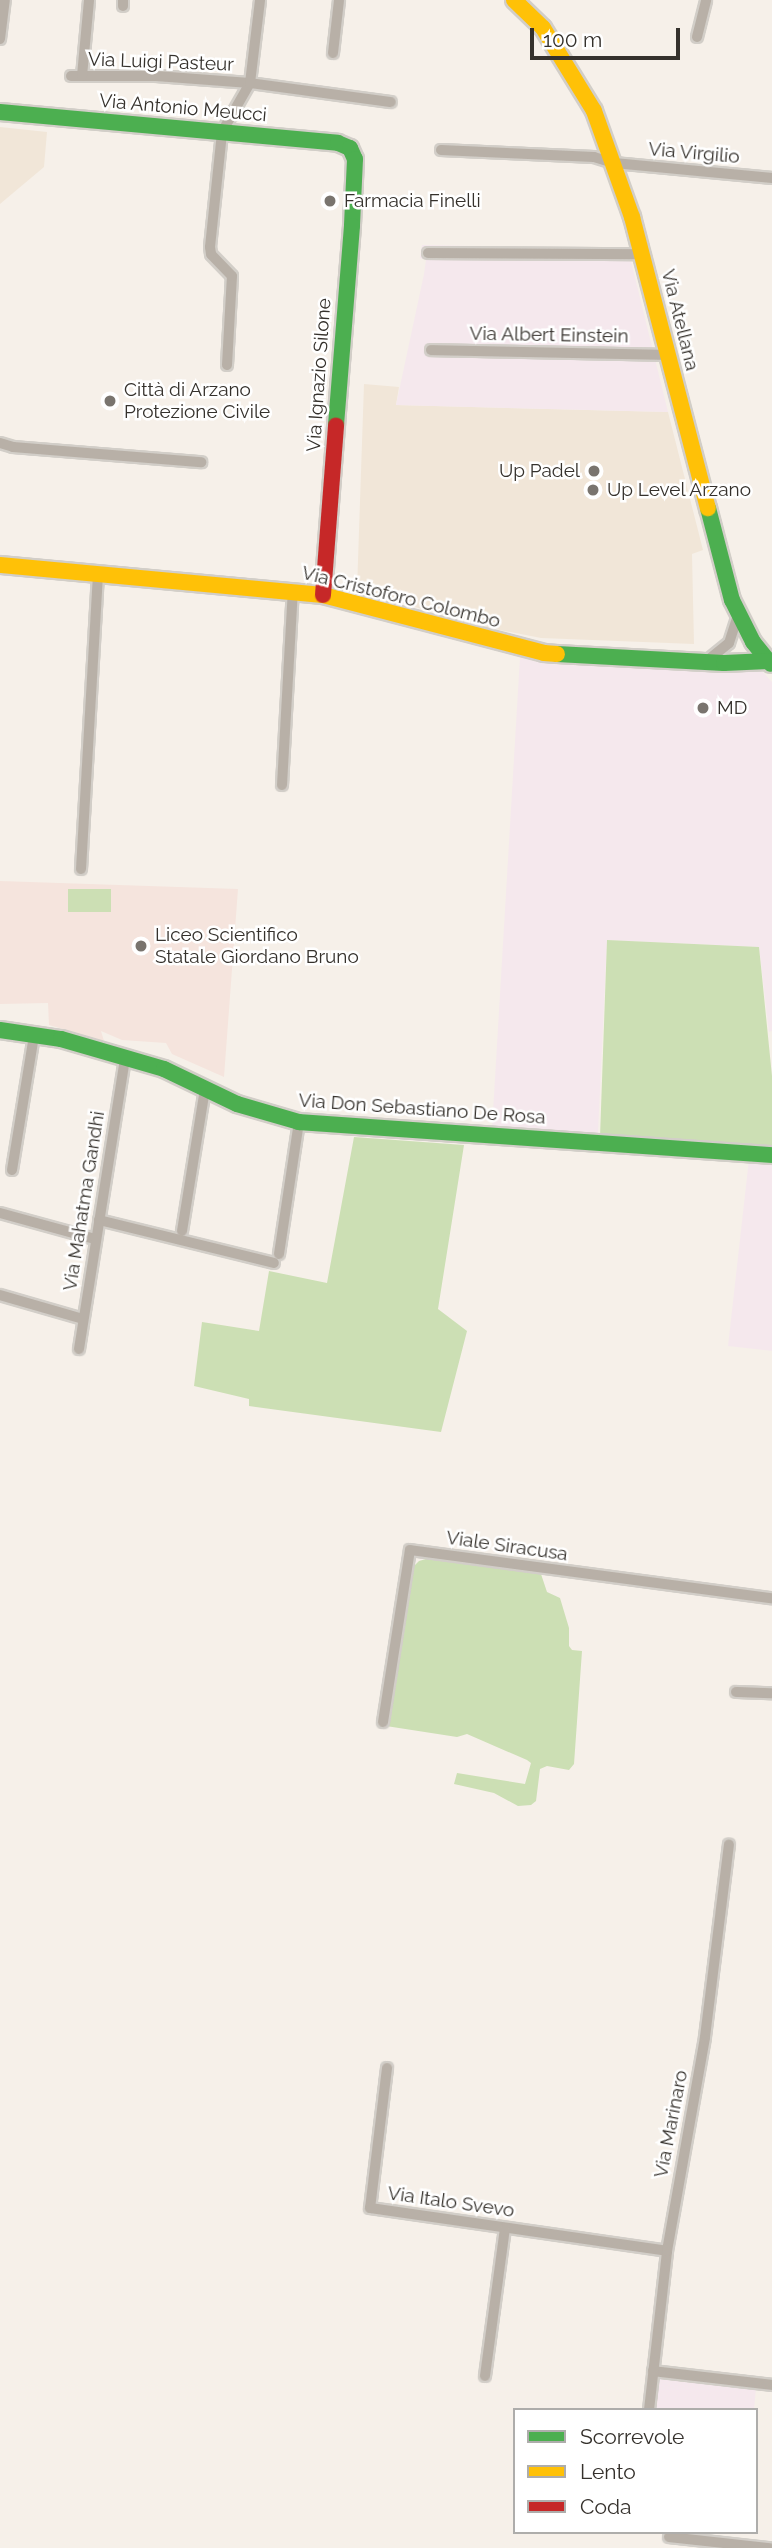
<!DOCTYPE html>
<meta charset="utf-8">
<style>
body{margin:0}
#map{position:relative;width:772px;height:2548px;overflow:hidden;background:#f6f0e9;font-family:Raleway,sans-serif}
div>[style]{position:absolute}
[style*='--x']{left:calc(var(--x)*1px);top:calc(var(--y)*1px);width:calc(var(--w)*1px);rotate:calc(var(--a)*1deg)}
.built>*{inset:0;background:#f1e6d8}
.industrial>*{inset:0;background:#f5e8ed}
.education>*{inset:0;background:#f5e4dd}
.green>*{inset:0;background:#ccdfb4;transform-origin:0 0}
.roads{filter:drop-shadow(2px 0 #d2cec8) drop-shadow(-2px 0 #d2cec8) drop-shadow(0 2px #d2cec8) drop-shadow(0 -2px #d2cec8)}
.street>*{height:10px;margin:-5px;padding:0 5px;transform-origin:5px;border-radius:5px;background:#b8b0a7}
.fast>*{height:16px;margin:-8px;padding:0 8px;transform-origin:8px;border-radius:8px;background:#4caf50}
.slow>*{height:16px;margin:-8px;padding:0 8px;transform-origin:8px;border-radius:8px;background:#ffc107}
.jam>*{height:16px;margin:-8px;padding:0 8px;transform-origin:8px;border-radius:8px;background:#c62828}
.dots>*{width:19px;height:19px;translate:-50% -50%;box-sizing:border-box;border:4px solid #fff;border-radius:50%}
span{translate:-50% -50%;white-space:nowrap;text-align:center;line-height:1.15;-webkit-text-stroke:5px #fff;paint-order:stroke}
.street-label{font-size:19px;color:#35312c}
.poi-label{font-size:19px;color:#35312c}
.left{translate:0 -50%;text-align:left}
.right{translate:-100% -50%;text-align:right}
.legend{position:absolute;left:513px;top:2408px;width:245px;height:126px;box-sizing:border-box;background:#fff;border:2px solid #aeadab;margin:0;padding:9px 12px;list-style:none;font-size:21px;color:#35312c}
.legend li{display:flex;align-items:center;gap:14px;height:35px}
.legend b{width:35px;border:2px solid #aeadab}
.scale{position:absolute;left:530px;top:28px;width:150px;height:32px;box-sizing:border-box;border:4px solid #35312c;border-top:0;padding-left:9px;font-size:21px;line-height:24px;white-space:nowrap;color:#35312c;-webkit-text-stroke:5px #fff;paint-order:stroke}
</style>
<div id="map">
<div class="built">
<div style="clip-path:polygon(0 127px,47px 132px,44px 167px,0 204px)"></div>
<div style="clip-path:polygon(364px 384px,399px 387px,396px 405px,668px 412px,703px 550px,692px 554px,694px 644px,541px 638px,480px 626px,357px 590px)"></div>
</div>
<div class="industrial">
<div style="clip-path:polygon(422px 245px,628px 249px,668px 412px,396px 405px,424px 274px,426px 260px,420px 258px)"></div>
<div style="clip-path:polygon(520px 657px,546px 664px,697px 671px,750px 665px,761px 670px,772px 682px,772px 1031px,769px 1032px,759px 947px,607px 940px,598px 1133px,492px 1129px)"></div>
<div style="clip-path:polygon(749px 1159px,772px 1161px,772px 1351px,728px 1346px)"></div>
<div style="clip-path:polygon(662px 2378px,756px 2388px,754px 2410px,652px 2410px,655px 2383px)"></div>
</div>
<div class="education">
<div style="clip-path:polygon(0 881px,238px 889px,224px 1077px,172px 1054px,166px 1043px,122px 1040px,101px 1031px,104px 1041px,49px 1025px,48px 1003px,0 1004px)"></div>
</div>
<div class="green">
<div style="left:68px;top:889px;width:43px;height:23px"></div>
<div style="clip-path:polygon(607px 940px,759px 947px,772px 1076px,772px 1150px,686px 1140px,600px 1137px)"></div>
<div style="clip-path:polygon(354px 1137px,464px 1145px,438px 1309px,467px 1331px,441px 1432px,249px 1406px,249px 1399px,194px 1386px,202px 1322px,259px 1331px,269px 1271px,327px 1283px)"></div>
<div style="clip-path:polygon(433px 1557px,541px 1574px,547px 1592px,560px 1598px,569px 1628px,569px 1646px,572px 1650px,582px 1651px,574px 1764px,569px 1770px,547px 1766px,540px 1769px,536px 1801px,531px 1805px,518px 1806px,494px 1793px,454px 1784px,457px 1773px,525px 1784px,531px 1763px,527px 1760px,467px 1734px,457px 1737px,386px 1726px,411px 1569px,419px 1561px)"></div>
</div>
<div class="roads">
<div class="street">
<div style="--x:123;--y:6;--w:6;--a:-90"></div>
<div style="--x:697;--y:37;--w:38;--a:-76"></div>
<div style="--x:0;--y:39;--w:39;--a:-83"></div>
<div style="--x:333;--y:53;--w:53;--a:-83.5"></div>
<div style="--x:71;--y:76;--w:85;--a:0"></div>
<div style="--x:156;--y:76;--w:94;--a:4.3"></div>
<div style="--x:250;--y:83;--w:142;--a:7.7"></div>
<div style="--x:82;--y:76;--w:76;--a:-84.7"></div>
<div style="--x:441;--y:150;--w:153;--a:2.6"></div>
<div style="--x:594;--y:157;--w:21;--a:17"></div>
<div style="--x:614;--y:163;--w:159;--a:5.4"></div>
<div style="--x:428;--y:253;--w:214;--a:0.3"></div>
<div style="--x:431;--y:350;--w:235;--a:1.2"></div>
<div style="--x:227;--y:365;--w:89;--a:-86.8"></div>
<div style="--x:232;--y:276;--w:30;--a:-134"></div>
<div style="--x:211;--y:254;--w:7;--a:-98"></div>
<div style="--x:210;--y:247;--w:116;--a:-84"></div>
<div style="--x:222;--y:132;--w:56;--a:-60.3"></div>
<div style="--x:250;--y:83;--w:84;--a:-83.1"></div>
<div style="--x:0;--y:443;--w:14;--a:17"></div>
<div style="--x:13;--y:447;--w:189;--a:4.6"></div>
<div style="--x:708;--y:660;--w:27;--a:-39"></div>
<div style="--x:729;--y:643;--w:28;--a:-72"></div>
<div style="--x:282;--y:785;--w:194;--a:-86.8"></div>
<div style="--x:81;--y:869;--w:297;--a:-86.7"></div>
<div style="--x:12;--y:1170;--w:137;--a:-80.7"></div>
<div style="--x:0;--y:1213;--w:98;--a:15.3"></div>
<div style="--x:99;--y:1220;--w:180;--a:13.8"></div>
<div style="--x:182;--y:1231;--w:144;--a:-80.8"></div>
<div style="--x:279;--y:1254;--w:134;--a:-81.4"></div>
<div style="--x:0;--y:1295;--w:86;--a:16.1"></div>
<div style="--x:79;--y:1349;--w:295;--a:-81"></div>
<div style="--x:736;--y:1692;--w:36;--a:2"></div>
<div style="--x:383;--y:1722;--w:174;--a:-81.1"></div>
<div style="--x:410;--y:1550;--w:365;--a:7.6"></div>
<div style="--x:387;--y:2068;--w:141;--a:96.9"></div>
<div style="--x:370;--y:2208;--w:300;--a:8.2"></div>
<div style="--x:653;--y:2371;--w:120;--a:6.7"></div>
<div style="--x:485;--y:2376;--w:149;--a:-82.3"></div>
<div style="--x:649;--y:2410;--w:160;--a:-83.5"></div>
<div style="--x:667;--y:2251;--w:217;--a:-79.9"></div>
<div style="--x:705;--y:2037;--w:194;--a:-82.9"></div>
<div style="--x:669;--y:2537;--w:101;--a:6.3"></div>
</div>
<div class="fast">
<div style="--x:0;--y:112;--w:339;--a:5.2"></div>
<div style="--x:338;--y:143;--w:13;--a:23"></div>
<div style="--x:350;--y:148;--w:12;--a:66"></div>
<div style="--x:355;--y:159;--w:67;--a:92.6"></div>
<div style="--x:352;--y:226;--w:200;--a:94.6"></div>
<div style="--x:708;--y:508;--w:95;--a:75.4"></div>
<div style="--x:732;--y:600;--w:47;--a:63.4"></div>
<div style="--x:753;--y:642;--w:28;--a:51"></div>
<div style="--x:557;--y:654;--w:167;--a:3.1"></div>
<div style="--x:724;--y:663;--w:44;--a:-2.6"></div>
<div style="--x:0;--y:1030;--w:62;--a:8.4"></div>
<div style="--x:61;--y:1039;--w:107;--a:16.2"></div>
<div style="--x:164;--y:1069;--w:81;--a:25.6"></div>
<div style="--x:237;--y:1104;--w:65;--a:16.2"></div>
<div style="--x:299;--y:1122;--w:474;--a:4"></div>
</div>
<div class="slow">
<div style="--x:514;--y:0;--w:40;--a:44"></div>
<div style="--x:543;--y:28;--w:97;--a:58.4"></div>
<div style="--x:594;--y:111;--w:113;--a:70.3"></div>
<div style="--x:632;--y:217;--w:301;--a:75.4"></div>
<div style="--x:0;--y:565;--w:324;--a:5.3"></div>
<div style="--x:323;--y:595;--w:228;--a:14.7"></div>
<div style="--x:544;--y:653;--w:13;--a:4"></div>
</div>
<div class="jam">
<div style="--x:323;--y:595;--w:170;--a:-85.6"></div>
</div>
</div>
<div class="dots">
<div style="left:330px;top:201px;background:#79746e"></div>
<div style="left:110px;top:401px;background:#79746e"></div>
<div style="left:594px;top:471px;background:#79746e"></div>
<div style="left:593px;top:490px;background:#79746e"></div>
<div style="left:703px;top:708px;background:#79746e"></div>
<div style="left:141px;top:946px;background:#79746e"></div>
</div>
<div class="street-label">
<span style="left:161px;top:62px;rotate:2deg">Via Luigi Pasteur</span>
<span style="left:183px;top:108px;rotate:5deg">Via Antonio Meucci</span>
<span style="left:694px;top:153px;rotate:5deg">Via Virgilio</span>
<span style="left:680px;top:320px;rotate:76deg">Via Atellana</span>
<span style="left:549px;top:335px;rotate:1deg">Via Albert Einstein</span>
<span style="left:319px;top:375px;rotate:-86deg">Via Ignazio Silone</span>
<span style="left:401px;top:597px;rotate:14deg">Via Cristoforo Colombo</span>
<span style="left:422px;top:1109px;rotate:4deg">Via Don Sebastiano De Rosa</span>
<span style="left:84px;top:1201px;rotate:-81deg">Via Mahatma Gandhi</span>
<span style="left:507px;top:1546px;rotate:8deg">Viale Siracusa</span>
<span style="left:671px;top:2124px;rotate:-79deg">Via Marinaro</span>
<span style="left:451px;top:2202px;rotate:8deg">Via Italo Svevo</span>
</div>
<div class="poi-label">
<span class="left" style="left:344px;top:201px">Farmacia Finelli</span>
<span class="left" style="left:124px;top:401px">Città di Arzano<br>Protezione Civile</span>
<span class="right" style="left:580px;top:471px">Up Padel</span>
<span class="left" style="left:607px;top:490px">Up Level Arzano</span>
<span class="left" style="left:717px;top:708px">MD</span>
<span class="left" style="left:155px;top:946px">Liceo Scientifico<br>Statale Giordano Bruno</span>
</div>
<ul class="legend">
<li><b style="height:9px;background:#4caf50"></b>Scorrevole</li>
<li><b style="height:9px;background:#ffc107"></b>Lento</li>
<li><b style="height:9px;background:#c62828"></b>Coda</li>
</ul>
<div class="scale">100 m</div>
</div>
